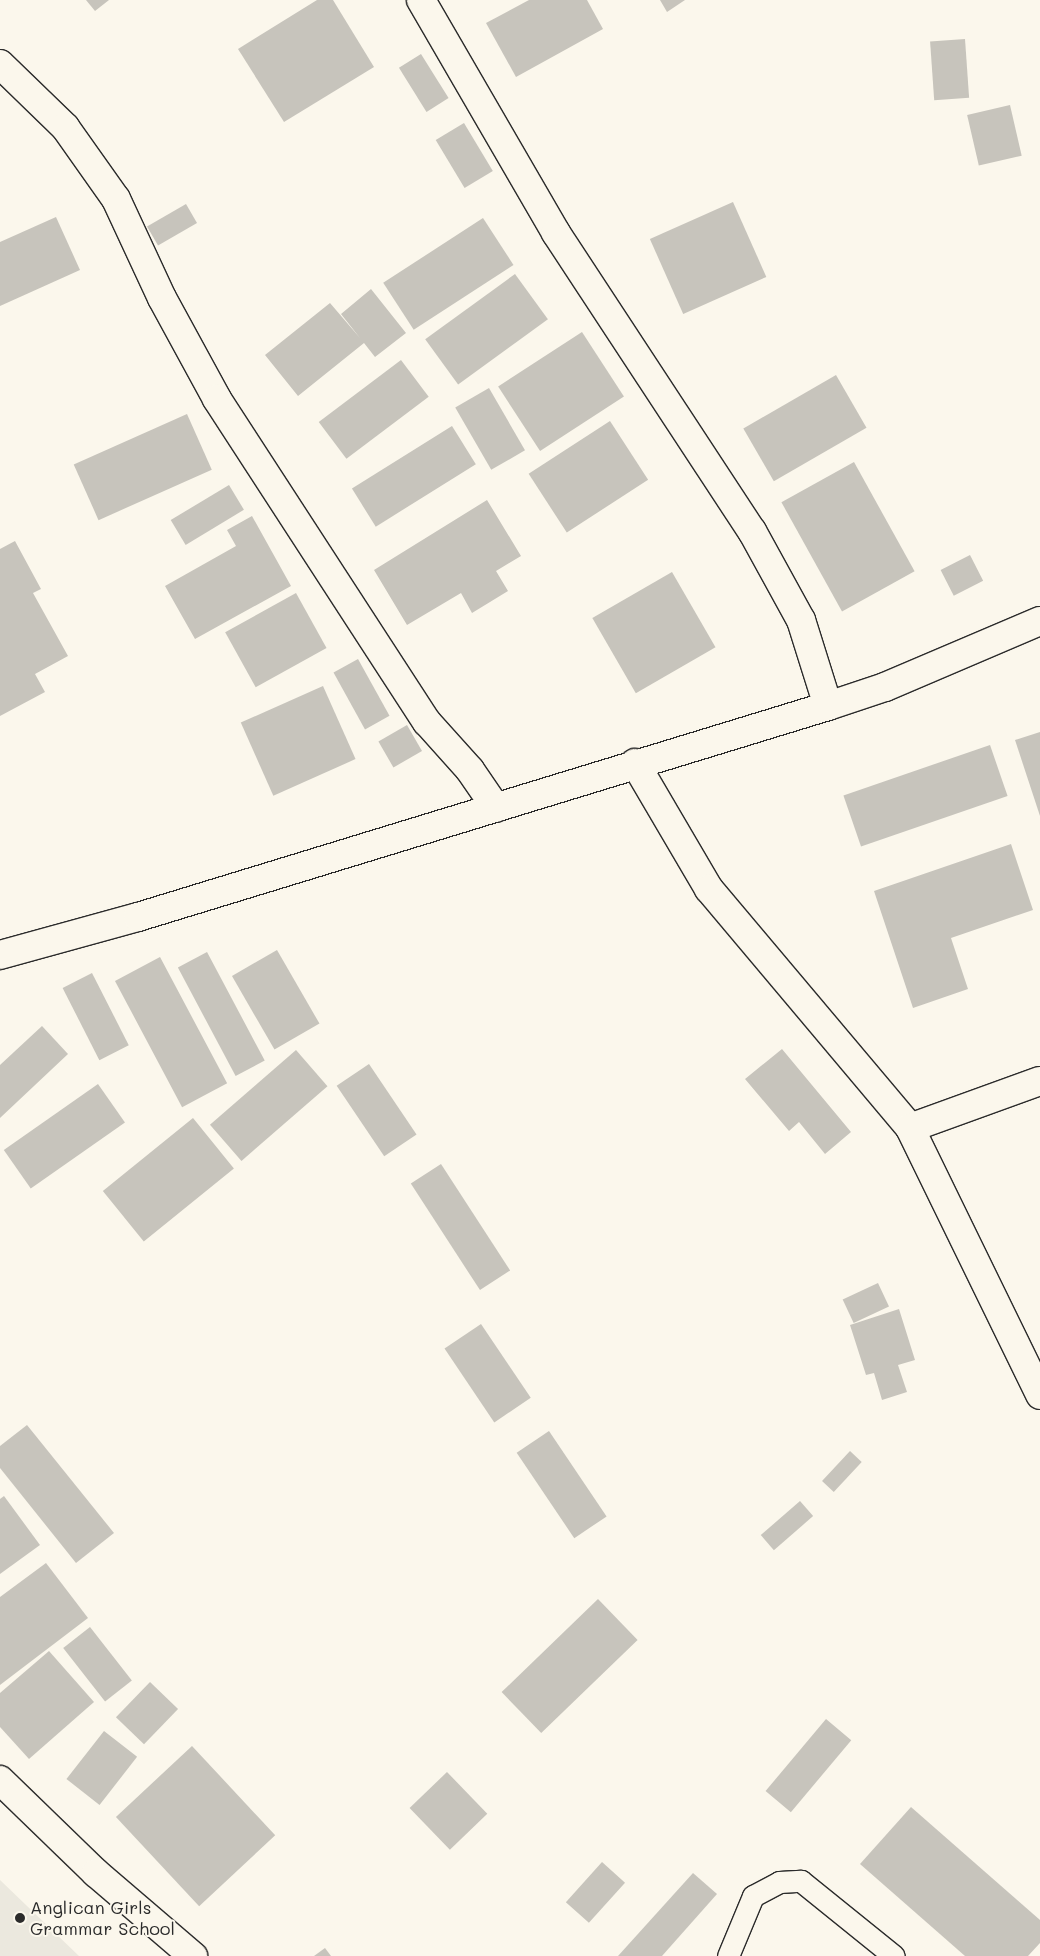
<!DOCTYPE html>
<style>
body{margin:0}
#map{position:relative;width:1040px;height:1956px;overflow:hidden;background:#fbf7ec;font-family:Mali,sans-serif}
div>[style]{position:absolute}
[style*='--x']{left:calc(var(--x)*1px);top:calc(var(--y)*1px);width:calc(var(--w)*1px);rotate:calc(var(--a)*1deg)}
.built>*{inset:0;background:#ebe8de}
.building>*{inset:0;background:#c7c4bc;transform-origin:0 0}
.roads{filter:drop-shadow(1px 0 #2b2b2b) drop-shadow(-1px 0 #2b2b2b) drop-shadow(0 1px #2b2b2b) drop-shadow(0 -1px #2b2b2b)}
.service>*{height:21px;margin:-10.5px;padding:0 10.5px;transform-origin:10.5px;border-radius:10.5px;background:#fbf7ec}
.minor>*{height:28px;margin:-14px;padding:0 14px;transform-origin:14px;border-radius:14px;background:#fbf7ec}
.tertiary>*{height:28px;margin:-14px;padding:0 14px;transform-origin:14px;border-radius:14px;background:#fbf7ec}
.dots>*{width:14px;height:14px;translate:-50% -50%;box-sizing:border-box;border:2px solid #fbf7ec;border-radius:50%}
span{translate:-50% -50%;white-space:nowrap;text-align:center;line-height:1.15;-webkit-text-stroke:4px #fbf7ec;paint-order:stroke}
.poi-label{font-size:18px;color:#2b2b2b}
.left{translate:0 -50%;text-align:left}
</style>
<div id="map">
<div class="built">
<div style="clip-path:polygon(0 1880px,79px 1956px,0 1956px)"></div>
</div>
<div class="building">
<div style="clip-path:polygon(86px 0,109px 0,95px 11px)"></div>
<div style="clip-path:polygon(317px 0,333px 0,374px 67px,284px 122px,238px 49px)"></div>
<div style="clip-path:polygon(529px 0,587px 0,603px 29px,516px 77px,486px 23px)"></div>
<div style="clip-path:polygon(660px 0,685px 0,667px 12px)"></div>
<div style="left:965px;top:39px;width:59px;height:35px;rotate:86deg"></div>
<div style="left:421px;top:54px;width:52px;height:26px;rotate:58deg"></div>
<div style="left:1010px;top:105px;width:52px;height:44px;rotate:77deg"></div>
<div style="left:464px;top:123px;width:56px;height:33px;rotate:59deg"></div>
<div style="left:733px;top:202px;width:82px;height:91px;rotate:66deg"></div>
<div style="left:186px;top:204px;width:22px;height:45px;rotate:60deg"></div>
<div style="clip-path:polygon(56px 217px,80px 270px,0 306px,0 242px)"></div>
<div style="left:483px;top:218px;width:56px;height:119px;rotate:57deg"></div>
<div style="left:515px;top:274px;width:56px;height:111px;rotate:54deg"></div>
<div style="clip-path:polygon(371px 289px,406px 333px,375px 357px,364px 343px,298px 396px,265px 355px,330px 303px,360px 338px,341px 314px)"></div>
<div style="left:582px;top:332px;width:77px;height:100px;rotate:57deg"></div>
<div style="left:401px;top:360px;width:46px;height:103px;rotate:53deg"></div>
<div style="left:836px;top:375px;width:61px;height:107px;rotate:60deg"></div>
<div style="left:489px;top:388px;width:72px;height:39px;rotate:60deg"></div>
<div style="left:187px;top:414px;width:61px;height:124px;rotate:66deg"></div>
<div style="left:610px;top:421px;width:70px;height:97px;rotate:57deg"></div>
<div style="left:452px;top:426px;width:45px;height:118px;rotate:58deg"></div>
<div style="left:854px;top:462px;width:125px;height:83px;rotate:61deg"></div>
<div style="left:229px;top:485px;width:29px;height:68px;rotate:59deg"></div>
<div style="clip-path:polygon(487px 500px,521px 556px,496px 571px,508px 591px,472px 613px,461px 593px,407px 625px,374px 570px)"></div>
<div style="clip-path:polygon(252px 516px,291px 586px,195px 639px,165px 586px,236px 546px,227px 530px)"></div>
<div style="clip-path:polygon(15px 541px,41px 589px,33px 593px,68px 656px,35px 674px,45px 692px,0 716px,0 549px)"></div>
<div style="left:970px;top:555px;width:29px;height:33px;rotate:63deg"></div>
<div style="left:672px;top:572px;width:87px;height:92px;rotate:60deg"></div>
<div style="left:296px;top:593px;width:63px;height:81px;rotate:61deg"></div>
<div style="left:358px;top:659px;width:65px;height:28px;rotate:61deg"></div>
<div style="left:323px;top:686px;width:80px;height:90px;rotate:66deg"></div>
<div style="left:407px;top:725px;width:30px;height:33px;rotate:60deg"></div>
<div style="clip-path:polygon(1040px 732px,1040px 816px,1015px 740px)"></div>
<div style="left:990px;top:745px;width:54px;height:155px;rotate:71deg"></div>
<div style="clip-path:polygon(1011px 844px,1033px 910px,951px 938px,968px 989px,913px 1008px,874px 891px)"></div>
<div style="left:277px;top:950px;width:85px;height:52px;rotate:60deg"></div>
<div style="left:207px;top:952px;width:123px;height:33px;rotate:62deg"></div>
<div style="left:160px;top:957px;width:143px;height:51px;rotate:62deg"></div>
<div style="left:92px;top:973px;width:81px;height:33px;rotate:63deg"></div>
<div style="clip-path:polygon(42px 1026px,68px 1054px,0 1118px,0 1065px)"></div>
<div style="clip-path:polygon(782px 1049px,851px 1132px,825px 1154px,799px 1122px,789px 1131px,745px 1079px)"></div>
<div style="left:296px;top:1050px;width:48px;height:114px;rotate:49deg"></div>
<div style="left:369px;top:1064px;width:85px;height:39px;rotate:56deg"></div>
<div style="left:98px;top:1084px;width:47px;height:115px;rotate:55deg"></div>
<div style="left:193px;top:1118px;width:65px;height:116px;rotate:51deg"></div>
<div style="left:441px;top:1164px;width:127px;height:36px;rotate:57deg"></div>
<div style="left:878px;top:1283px;width:26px;height:39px;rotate:65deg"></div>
<div style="clip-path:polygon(899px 1309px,915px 1360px,898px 1365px,907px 1392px,882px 1400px,874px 1373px,866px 1375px,850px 1325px)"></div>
<div style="left:481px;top:1324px;width:89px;height:44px;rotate:56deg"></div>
<div style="clip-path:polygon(27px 1425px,114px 1533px,76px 1563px,0 1468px,0 1446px)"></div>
<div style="left:549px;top:1431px;width:103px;height:39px;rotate:56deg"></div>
<div style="left:850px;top:1451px;width:16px;height:41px;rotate:43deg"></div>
<div style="clip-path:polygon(4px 1496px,40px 1545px,0 1574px,0 1499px)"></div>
<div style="left:800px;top:1501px;width:20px;height:52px;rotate:49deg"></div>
<div style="clip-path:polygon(46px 1563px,88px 1618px,0 1685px,0 1597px)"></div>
<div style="left:598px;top:1599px;width:57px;height:134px;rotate:46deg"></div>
<div style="left:90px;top:1627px;width:68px;height:34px;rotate:52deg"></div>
<div style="clip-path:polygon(49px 1651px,94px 1702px,29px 1759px,0 1727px,0 1693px)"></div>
<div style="left:150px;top:1682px;width:39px;height:49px;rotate:44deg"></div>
<div style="left:826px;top:1719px;width:33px;height:94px;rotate:40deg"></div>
<div style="left:104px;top:1731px;width:42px;height:61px;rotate:38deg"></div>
<div style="left:192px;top:1746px;width:122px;height:104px;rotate:47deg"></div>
<div style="left:447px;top:1772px;width:58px;height:52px;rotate:46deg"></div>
<div style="clip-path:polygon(911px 1807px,1040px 1920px,1040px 1943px,1028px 1956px,965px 1956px,860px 1864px)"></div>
<div style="left:602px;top:1862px;width:31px;height:54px;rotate:42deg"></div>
<div style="clip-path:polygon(693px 1873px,717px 1894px,662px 1956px,618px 1956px)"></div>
<div style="clip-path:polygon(325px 1948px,331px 1956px,314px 1956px)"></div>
</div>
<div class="roads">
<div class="service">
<div style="--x:728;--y:1956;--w:65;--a:-67.4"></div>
<div style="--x:753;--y:1896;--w:30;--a:-28"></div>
<div style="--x:779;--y:1882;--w:22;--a:-3"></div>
<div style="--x:801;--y:1881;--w:119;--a:38.9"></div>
</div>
<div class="minor">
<div style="--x:421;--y:0;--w:269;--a:59.9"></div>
<div style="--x:556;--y:233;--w:357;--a:56.7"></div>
<div style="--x:752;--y:531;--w:102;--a:61.2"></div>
<div style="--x:801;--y:620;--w:90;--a:72.6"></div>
<div style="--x:0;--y:64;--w:91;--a:44.1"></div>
<div style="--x:65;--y:127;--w:88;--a:54.7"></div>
<div style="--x:116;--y:199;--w:109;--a:65.1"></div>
<div style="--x:162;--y:298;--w:115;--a:61.4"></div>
<div style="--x:217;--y:399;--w:385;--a:57"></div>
<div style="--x:427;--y:722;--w:64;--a:48.1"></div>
<div style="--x:470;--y:770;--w:46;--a:55.6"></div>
<div style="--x:635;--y:763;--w:146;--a:59.6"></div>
<div style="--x:709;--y:889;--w:312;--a:49.9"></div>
<div style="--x:910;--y:1128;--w:297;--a:64"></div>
<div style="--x:0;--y:955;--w:143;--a:-15.4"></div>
<div style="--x:138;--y:917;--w:722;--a:-17"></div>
<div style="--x:828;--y:706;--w:60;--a:-18.4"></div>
<div style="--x:885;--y:687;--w:168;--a:-23.1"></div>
<div style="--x:910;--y:1128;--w:138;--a:-19.9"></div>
</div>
<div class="tertiary">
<div style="--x:0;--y:1780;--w:134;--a:44.1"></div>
<div style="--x:96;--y:1873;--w:128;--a:40.6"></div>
</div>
</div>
<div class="dots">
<div style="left:20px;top:1918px;background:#2b2b2b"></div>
</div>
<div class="poi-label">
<span class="left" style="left:30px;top:1918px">Anglican Girls<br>Grammar School</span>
</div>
</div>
